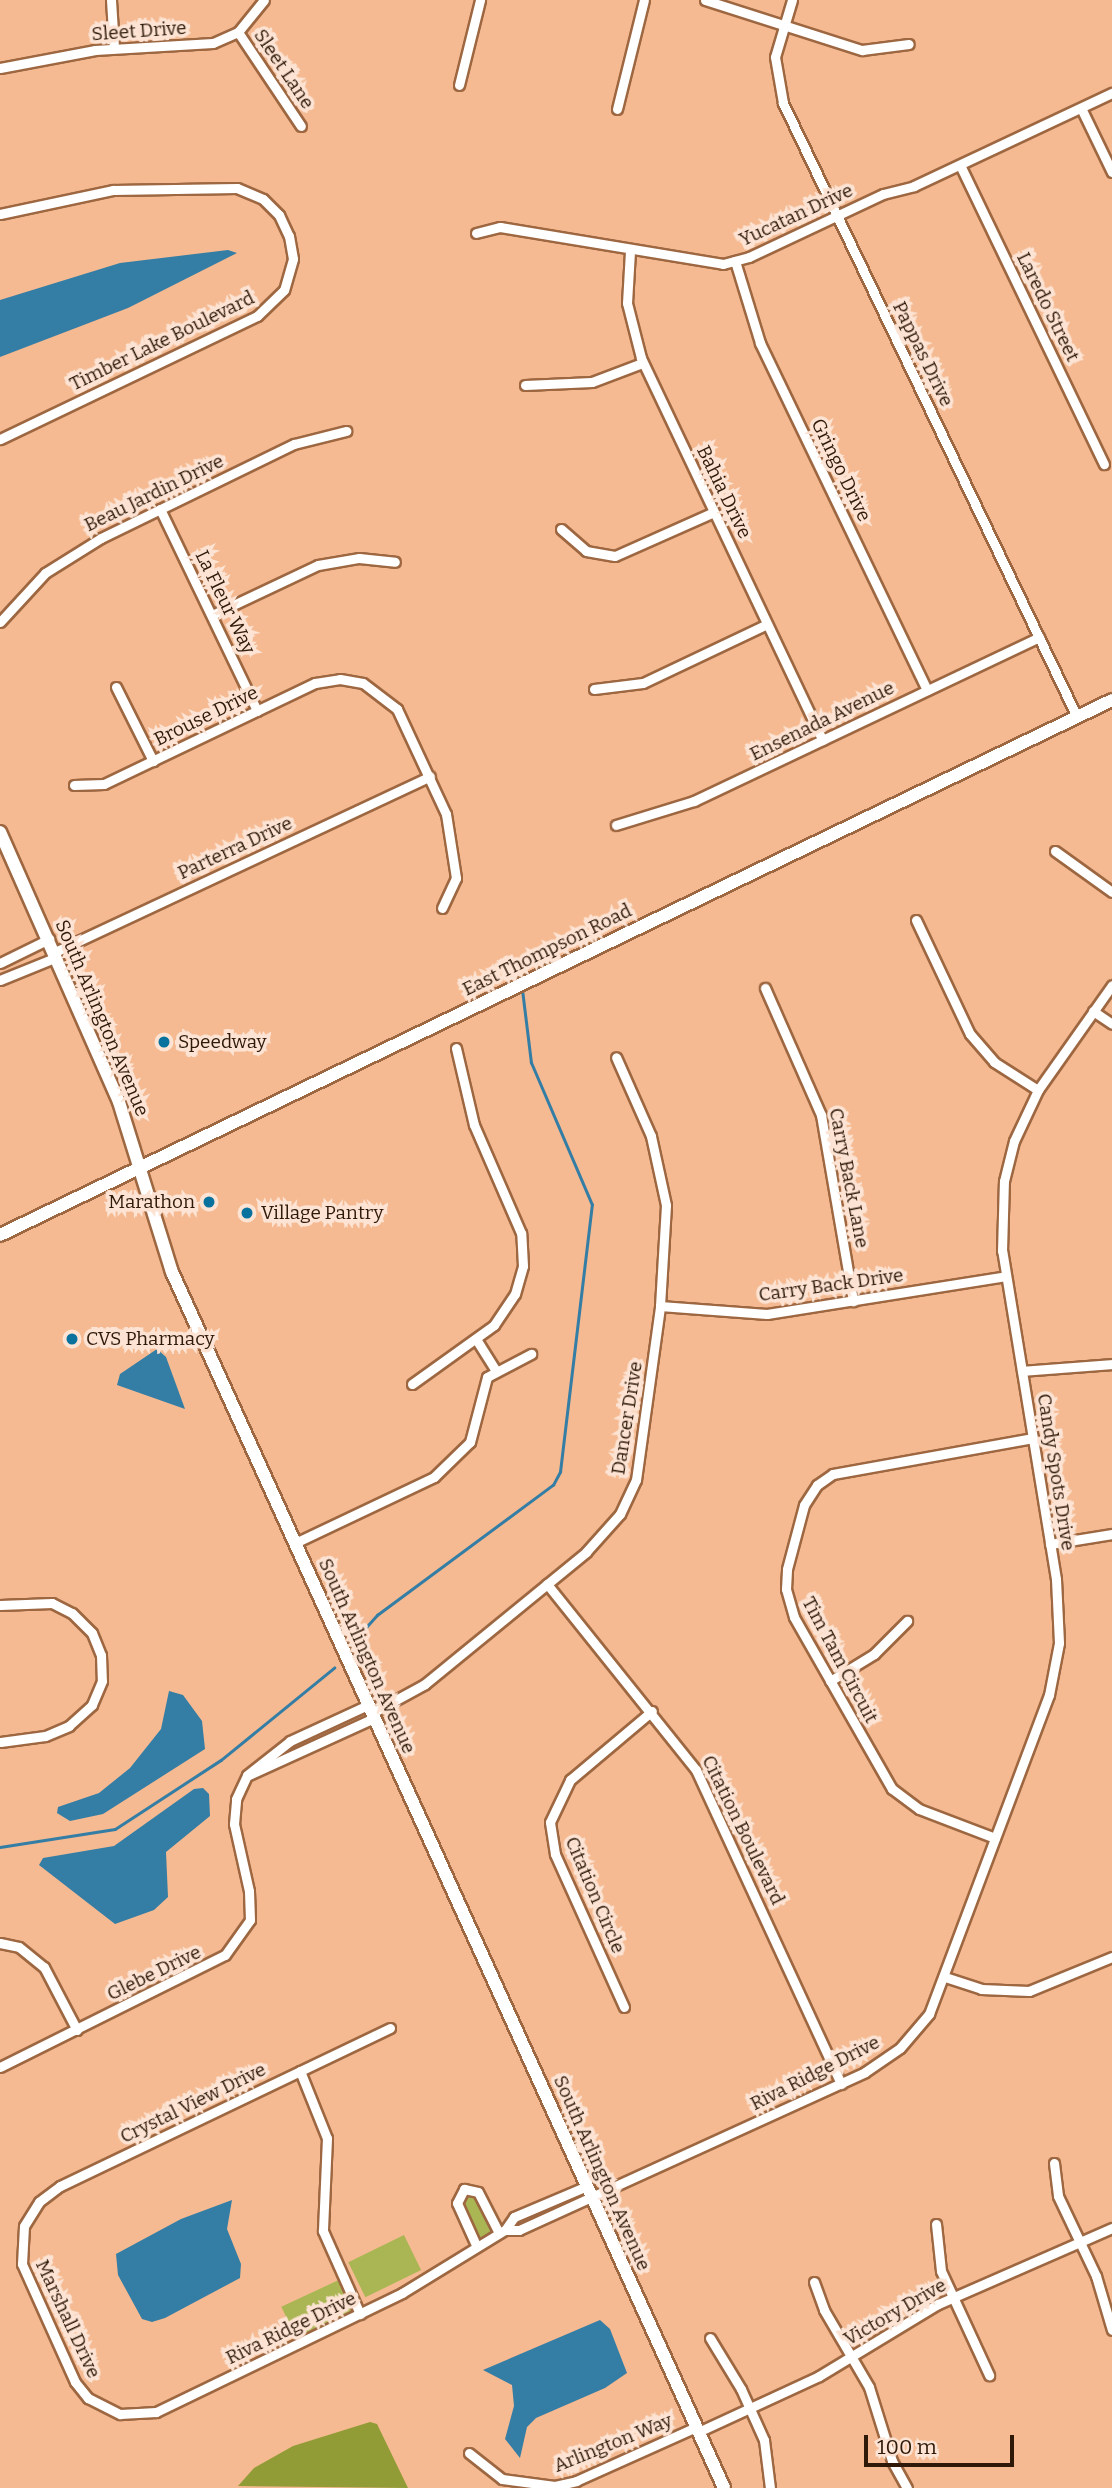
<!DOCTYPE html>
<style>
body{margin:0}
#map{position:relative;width:1112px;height:2488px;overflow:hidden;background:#f5ba91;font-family:Bitter,serif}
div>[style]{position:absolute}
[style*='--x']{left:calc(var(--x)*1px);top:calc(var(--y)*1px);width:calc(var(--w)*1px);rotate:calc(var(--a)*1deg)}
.green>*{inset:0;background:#aab653;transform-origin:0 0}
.forest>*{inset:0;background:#919c36}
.water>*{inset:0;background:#347da5}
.stream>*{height:2.5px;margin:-1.25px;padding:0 1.25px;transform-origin:1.25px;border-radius:1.25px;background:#347da5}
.roads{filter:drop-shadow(2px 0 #9d6741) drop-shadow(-2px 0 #9d6741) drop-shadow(0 2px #9d6741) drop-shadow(0 -2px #9d6741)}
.street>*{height:9px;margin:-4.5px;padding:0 4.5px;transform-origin:4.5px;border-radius:4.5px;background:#fff}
.secondary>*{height:12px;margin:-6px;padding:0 6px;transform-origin:6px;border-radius:6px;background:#fff}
.dots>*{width:19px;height:19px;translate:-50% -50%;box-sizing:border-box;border:4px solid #fce3d3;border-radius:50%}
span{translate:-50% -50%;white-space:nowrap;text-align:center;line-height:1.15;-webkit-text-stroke:7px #fce3d3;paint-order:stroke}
.street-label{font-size:19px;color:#2f1a0a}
.poi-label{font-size:19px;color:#2f1a0a}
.left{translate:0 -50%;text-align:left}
.right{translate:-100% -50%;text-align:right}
.scale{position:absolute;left:864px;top:2435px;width:150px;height:32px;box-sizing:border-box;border:4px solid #2f1a0a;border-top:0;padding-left:9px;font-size:21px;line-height:24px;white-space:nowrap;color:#2f1a0a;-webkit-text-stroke:5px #fce3d3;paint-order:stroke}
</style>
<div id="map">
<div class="green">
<div style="clip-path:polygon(472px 2188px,499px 2233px,476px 2245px,458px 2193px)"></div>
<div style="left:404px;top:2235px;width:39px;height:62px;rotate:64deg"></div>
<div style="left:343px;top:2278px;width:40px;height:68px;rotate:65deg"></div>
</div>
<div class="forest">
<div style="clip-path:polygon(370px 2422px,377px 2424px,408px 2488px,238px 2486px,254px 2468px,293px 2446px)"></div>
</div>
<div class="water">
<div style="clip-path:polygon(228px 250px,237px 253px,128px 308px,0 357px,0 300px,120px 263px)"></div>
<div style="clip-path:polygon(157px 1349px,166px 1357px,185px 1409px,117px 1385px,120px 1374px)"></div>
<div style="clip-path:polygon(169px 1691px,183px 1695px,202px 1721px,205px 1749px,103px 1814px,70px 1821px,57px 1813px,58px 1807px,99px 1793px,130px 1768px,161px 1729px)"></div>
<div style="clip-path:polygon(203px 1788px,209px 1794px,210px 1816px,166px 1852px,168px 1897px,154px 1910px,115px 1924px,39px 1865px,43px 1858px,114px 1846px,194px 1789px)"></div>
<div style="clip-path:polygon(232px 2200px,227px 2229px,241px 2264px,240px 2278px,165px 2318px,152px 2322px,142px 2319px,118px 2275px,116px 2254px,181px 2219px)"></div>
<div style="clip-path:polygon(600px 2320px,610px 2329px,627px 2373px,605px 2388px,536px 2418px,527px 2427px,520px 2458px,505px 2439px,514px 2406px,512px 2385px,483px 2370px)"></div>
</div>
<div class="stream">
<div style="--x:351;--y:1644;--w:39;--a:-48"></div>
<div style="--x:377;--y:1615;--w:219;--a:-36.5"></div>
<div style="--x:553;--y:1485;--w:15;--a:-62"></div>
<div style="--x:560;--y:1472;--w:269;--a:-83.2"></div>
<div style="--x:592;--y:1205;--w:155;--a:-113.2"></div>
<div style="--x:531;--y:1063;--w:74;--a:-97"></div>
<div style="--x:0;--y:1847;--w:116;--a:-8.9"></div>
<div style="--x:115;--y:1829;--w:126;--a:-33.1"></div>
<div style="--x:221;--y:1760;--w:146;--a:-39.2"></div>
</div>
<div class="roads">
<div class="street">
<div style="--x:111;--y:0;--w:48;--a:86.4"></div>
<div style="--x:705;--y:0;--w:165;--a:17.7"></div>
<div style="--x:862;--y:50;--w:47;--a:-7.3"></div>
<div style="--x:792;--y:0;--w:59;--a:106.6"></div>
<div style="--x:775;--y:57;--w:47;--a:80.1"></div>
<div style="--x:783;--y:103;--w:681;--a:64.41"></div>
<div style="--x:238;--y:32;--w:113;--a:56.2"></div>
<div style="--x:0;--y:68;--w:97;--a:-10.7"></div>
<div style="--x:95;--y:50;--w:118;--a:-3.4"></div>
<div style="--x:213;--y:43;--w:27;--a:-24"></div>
<div style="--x:238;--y:32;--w:41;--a:-50.9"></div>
<div style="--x:459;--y:85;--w:88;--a:-76.1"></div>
<div style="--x:1081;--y:108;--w:71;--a:64.2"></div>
<div style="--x:617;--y:109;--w:112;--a:-76.1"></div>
<div style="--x:960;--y:165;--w:332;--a:64.3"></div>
<div style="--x:0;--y:214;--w:116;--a:-12"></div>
<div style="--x:113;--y:190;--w:124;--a:-0.9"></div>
<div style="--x:237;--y:188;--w:28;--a:23"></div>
<div style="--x:263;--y:199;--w:23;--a:45"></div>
<div style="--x:279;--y:215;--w:23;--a:65"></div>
<div style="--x:289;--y:236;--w:23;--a:80"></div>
<div style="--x:293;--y:259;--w:32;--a:106"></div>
<div style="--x:284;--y:290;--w:37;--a:136"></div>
<div style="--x:257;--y:316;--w:285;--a:154.4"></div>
<div style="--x:476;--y:233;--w:25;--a:-14"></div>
<div style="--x:500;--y:227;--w:226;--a:9.4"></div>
<div style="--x:723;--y:264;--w:27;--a:-15"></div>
<div style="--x:749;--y:257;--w:148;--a:-25.2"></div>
<div style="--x:883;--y:194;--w:32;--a:-14"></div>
<div style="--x:914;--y:186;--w:219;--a:-25.2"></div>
<div style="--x:630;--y:251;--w:52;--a:93.3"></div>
<div style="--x:627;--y:303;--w:57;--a:75.7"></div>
<div style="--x:641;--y:358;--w:423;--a:64.6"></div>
<div style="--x:735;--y:261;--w:86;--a:73"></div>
<div style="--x:760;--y:343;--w:385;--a:64.3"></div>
<div style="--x:525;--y:385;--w:67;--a:-2.6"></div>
<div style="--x:592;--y:382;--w:53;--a:-20.8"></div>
<div style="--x:160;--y:509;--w:224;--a:64.3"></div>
<div style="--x:561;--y:529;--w:33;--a:41"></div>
<div style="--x:586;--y:551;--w:29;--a:10"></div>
<div style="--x:615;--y:556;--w:108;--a:-24"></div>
<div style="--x:212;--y:615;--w:117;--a:-25.3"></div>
<div style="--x:318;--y:565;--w:42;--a:-9.7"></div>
<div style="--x:359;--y:558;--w:36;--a:6"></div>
<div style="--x:0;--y:622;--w:67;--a:-47.4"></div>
<div style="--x:45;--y:573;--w:66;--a:-32"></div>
<div style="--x:101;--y:538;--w:215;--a:-26"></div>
<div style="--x:294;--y:444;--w:54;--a:-14"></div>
<div style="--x:116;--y:687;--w:83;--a:63.4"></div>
<div style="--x:594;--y:689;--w:49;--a:-7"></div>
<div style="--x:643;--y:683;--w:137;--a:-25.4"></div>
<div style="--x:74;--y:785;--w:30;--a:-2"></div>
<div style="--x:104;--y:784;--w:234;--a:-25.6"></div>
<div style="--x:315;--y:683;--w:25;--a:-9"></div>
<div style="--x:340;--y:679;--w:23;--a:10"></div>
<div style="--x:363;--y:683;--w:43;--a:37.4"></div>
<div style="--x:397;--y:709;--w:116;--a:65"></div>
<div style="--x:446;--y:814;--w:65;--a:81.1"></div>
<div style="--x:456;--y:878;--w:33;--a:115"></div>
<div style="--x:616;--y:825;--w:82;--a:-17.1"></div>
<div style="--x:694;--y:801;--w:382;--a:-25.4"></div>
<div style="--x:1055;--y:851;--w:70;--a:35.7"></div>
<div style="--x:916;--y:920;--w:126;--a:64.7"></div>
<div style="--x:970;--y:1034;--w:37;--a:49"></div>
<div style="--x:994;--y:1062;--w:52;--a:32.5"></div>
<div style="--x:55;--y:952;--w:414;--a:-25.1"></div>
<div style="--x:0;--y:963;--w:55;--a:-26.1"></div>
<div style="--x:0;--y:980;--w:61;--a:-22"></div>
<div style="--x:765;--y:988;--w:139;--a:66.2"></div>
<div style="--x:821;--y:1115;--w:189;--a:80.2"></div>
<div style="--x:1093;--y:1011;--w:23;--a:34"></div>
<div style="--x:660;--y:1306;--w:107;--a:4.3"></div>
<div style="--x:767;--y:1314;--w:242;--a:-9"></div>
<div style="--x:476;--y:1339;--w:38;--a:58"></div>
<div style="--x:1022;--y:1371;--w:90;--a:-4.4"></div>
<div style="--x:412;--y:1384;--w:101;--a:-35.7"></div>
<div style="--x:494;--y:1325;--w:37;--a:-56"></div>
<div style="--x:515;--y:1294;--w:29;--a:-74"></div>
<div style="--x:523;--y:1266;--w:33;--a:-93"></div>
<div style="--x:521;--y:1233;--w:118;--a:-113.5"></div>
<div style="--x:474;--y:1125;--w:79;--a:-103.2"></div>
<div style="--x:295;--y:1543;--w:154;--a:-25.4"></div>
<div style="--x:434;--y:1477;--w:50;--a:-44.2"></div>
<div style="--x:470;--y:1442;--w:67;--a:-75.3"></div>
<div style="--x:487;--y:1377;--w:50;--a:-27.6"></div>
<div style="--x:1050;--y:1544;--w:63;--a:-9.2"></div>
<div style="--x:547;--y:1584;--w:238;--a:51.3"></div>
<div style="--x:696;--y:1770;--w:346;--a:65.2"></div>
<div style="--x:0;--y:1605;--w:52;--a:-2.2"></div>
<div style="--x:52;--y:1603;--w:22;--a:27"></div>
<div style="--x:72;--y:1613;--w:28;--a:45"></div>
<div style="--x:92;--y:1633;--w:24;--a:68"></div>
<div style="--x:101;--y:1655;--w:26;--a:88"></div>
<div style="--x:102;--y:1681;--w:26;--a:113"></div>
<div style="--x:92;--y:1705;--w:31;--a:138"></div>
<div style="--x:69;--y:1726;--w:26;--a:157"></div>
<div style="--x:45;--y:1736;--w:45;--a:172.4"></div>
<div style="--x:830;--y:1681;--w:52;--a:-31.5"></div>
<div style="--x:874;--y:1654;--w:47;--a:-45"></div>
<div style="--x:372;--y:1713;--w:60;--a:-28.7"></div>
<div style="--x:425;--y:1684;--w:208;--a:-39.3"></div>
<div style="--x:586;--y:1552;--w:51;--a:-48.2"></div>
<div style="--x:620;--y:1514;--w:38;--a:-65"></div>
<div style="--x:636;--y:1480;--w:176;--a:-82.1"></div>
<div style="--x:660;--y:1306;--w:101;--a:-86.6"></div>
<div style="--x:666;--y:1205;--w:71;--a:-102.3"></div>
<div style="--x:651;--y:1136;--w:86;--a:-113.9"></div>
<div style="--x:249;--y:1775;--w:137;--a:-24.5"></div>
<div style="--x:995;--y:1838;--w:81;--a:-159.1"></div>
<div style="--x:919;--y:1809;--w:34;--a:-143"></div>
<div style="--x:892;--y:1789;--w:198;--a:-119.7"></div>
<div style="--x:794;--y:1617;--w:29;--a:-106"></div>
<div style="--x:786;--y:1589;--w:20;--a:-87"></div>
<div style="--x:787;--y:1569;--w:66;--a:-75.1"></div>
<div style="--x:804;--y:1505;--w:24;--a:-57"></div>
<div style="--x:817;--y:1485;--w:19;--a:-35"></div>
<div style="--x:833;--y:1474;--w:203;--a:-10.2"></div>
<div style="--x:0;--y:1943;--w:19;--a:12"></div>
<div style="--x:19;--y:1947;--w:32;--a:39"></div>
<div style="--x:44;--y:1967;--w:71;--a:62.4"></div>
<div style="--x:945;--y:1977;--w:38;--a:18"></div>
<div style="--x:981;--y:1989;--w:48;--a:2.4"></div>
<div style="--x:1029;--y:1991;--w:90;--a:-22.3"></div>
<div style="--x:624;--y:2007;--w:168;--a:-114.3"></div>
<div style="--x:555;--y:1854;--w:32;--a:-99"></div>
<div style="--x:550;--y:1822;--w:47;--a:-64.5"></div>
<div style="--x:570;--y:1780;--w:107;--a:-40.1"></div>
<div style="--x:390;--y:2028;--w:366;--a:154.4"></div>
<div style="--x:60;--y:2186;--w:26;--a:143"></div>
<div style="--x:39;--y:2202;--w:28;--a:122"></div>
<div style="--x:24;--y:2226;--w:38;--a:93"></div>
<div style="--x:22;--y:2264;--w:129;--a:65.8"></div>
<div style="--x:75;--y:2382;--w:21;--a:51"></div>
<div style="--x:88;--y:2398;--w:36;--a:27"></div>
<div style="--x:120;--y:2414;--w:36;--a:-3"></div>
<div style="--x:156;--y:2412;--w:273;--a:-25.8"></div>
<div style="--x:402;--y:2293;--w:121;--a:-31.5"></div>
<div style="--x:505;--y:2230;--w:16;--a:-55"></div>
<div style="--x:514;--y:2217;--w:79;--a:-23"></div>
<div style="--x:0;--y:2067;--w:251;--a:-26.5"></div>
<div style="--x:225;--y:1955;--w:43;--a:-54.5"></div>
<div style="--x:250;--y:1920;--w:29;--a:-92"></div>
<div style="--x:249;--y:1891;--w:69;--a:-102.6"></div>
<div style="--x:234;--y:1824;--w:25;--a:-85"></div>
<div style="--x:236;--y:1799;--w:26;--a:-65"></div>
<div style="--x:247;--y:1775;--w:55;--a:-38.3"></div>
<div style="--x:290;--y:1741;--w:86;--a:-24.8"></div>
<div style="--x:300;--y:2071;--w:72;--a:68.1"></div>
<div style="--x:327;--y:2138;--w:93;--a:92.5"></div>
<div style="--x:323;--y:2231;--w:91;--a:66"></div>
<div style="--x:1054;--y:2163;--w:33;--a:83"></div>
<div style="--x:1058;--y:2196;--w:89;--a:64.6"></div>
<div style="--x:1096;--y:2276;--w:56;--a:73.5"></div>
<div style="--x:936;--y:2224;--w:47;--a:83.9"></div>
<div style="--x:941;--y:2271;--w:115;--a:65.2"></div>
<div style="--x:505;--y:2230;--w:14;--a:0"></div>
<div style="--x:519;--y:2230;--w:380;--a:-24.5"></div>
<div style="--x:865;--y:2072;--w:42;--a:-34.4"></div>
<div style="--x:900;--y:2048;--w:45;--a:-49.5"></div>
<div style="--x:929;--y:2014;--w:341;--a:-69.4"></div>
<div style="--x:1049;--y:1695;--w:53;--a:-79.1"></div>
<div style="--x:1059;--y:1643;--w:64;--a:-92.7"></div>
<div style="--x:1056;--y:1579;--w:332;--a:-99.3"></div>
<div style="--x:1002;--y:1251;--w:70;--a:-88.4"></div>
<div style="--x:1004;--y:1181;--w:41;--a:-76"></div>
<div style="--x:1014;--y:1141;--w:56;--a:-64.8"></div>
<div style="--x:1038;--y:1090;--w:128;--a:-54.8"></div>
<div style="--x:476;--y:2245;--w:46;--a:-114.3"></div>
<div style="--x:457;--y:2203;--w:16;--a:-63"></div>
<div style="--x:464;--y:2189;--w:14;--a:12"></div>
<div style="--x:478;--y:2192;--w:46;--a:62.9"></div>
<div style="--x:814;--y:2282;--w:30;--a:70"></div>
<div style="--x:824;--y:2310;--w:89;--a:59.7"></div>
<div style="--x:869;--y:2387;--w:77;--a:72.7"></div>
<div style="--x:892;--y:2461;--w:31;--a:61"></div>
<div style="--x:710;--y:2338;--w:60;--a:58.7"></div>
<div style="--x:741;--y:2389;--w:56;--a:65.7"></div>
<div style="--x:764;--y:2440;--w:48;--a:82.9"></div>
<div style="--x:698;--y:2432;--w:133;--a:-24.8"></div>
<div style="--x:819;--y:2376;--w:139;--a:-31.2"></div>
<div style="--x:938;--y:2304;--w:190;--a:-23.6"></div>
<div style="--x:469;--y:2453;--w:42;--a:38.2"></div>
<div style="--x:502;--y:2479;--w:53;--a:7.5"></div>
<div style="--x:555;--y:2486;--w:22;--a:-13"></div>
<div style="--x:576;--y:2481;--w:132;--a:-24.2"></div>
</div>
<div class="secondary">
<div style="--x:0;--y:832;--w:295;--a:66.2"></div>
<div style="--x:119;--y:1102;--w:178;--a:72.7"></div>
<div style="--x:172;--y:1272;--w:1335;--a:65.58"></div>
<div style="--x:0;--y:1235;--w:1234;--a:-25.69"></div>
</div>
</div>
<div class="dots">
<div style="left:164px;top:1042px;background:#09719e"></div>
<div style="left:209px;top:1202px;background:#09719e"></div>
<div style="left:247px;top:1213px;background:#09719e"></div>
<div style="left:72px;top:1339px;background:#09719e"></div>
</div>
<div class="street-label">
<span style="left:139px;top:31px;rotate:-4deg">Sleet Drive</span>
<span style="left:284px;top:69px;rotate:56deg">Sleet Lane</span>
<span style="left:796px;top:215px;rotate:-25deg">Yucatan Drive</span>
<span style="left:1048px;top:307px;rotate:64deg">Laredo Street</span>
<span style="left:162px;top:341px;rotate:-26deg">Timber Lake Boulevard</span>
<span style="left:923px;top:354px;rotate:64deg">Pappas Drive</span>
<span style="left:841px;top:470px;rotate:64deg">Gringo Drive</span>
<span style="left:724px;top:492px;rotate:64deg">Bahia Drive</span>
<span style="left:154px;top:493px;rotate:-26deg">Beau Jardin Drive</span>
<span style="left:225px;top:602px;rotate:64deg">La Fleur Way</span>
<span style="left:206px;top:716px;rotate:-26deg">Brouse Drive</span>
<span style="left:822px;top:721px;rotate:-26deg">Ensenada Avenue</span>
<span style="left:235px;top:848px;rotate:-25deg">Parterra Drive</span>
<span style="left:547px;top:950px;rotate:-26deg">East Thompson Road</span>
<span style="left:102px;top:1018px;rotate:67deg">South Arlington Avenue</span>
<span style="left:849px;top:1178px;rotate:79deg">Carry Back Lane</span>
<span style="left:831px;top:1285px;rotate:-8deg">Carry Back Drive</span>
<span style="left:627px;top:1418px;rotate:-81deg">Dancer Drive</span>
<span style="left:1056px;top:1472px;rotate:81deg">Candy Spots Drive</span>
<span style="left:367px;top:1656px;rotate:66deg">South Arlington Avenue</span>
<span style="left:840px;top:1660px;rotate:62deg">Tim Tam Circuit</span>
<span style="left:743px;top:1830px;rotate:64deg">Citation Boulevard</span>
<span style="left:595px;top:1895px;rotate:67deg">Citation Circle</span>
<span style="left:154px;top:1973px;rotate:-26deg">Glebe Drive</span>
<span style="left:815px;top:2073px;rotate:-27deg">Riva Ridge Drive</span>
<span style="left:193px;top:2103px;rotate:-26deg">Crystal View Drive</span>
<span style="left:602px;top:2173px;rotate:66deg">South Arlington Avenue</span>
<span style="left:895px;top:2312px;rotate:-30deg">Victory Drive</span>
<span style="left:68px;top:2319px;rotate:65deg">Marshall Drive</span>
<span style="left:291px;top:2328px;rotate:-26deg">Riva Ridge Drive</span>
<span style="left:613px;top:2443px;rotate:-22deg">Arlington Way</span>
</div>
<div class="poi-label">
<span class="left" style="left:178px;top:1042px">Speedway</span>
<span class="right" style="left:195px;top:1202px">Marathon</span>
<span class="left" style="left:261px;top:1213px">Village Pantry</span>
<span class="left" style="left:86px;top:1339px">CVS Pharmacy</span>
</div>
<div class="scale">100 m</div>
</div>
